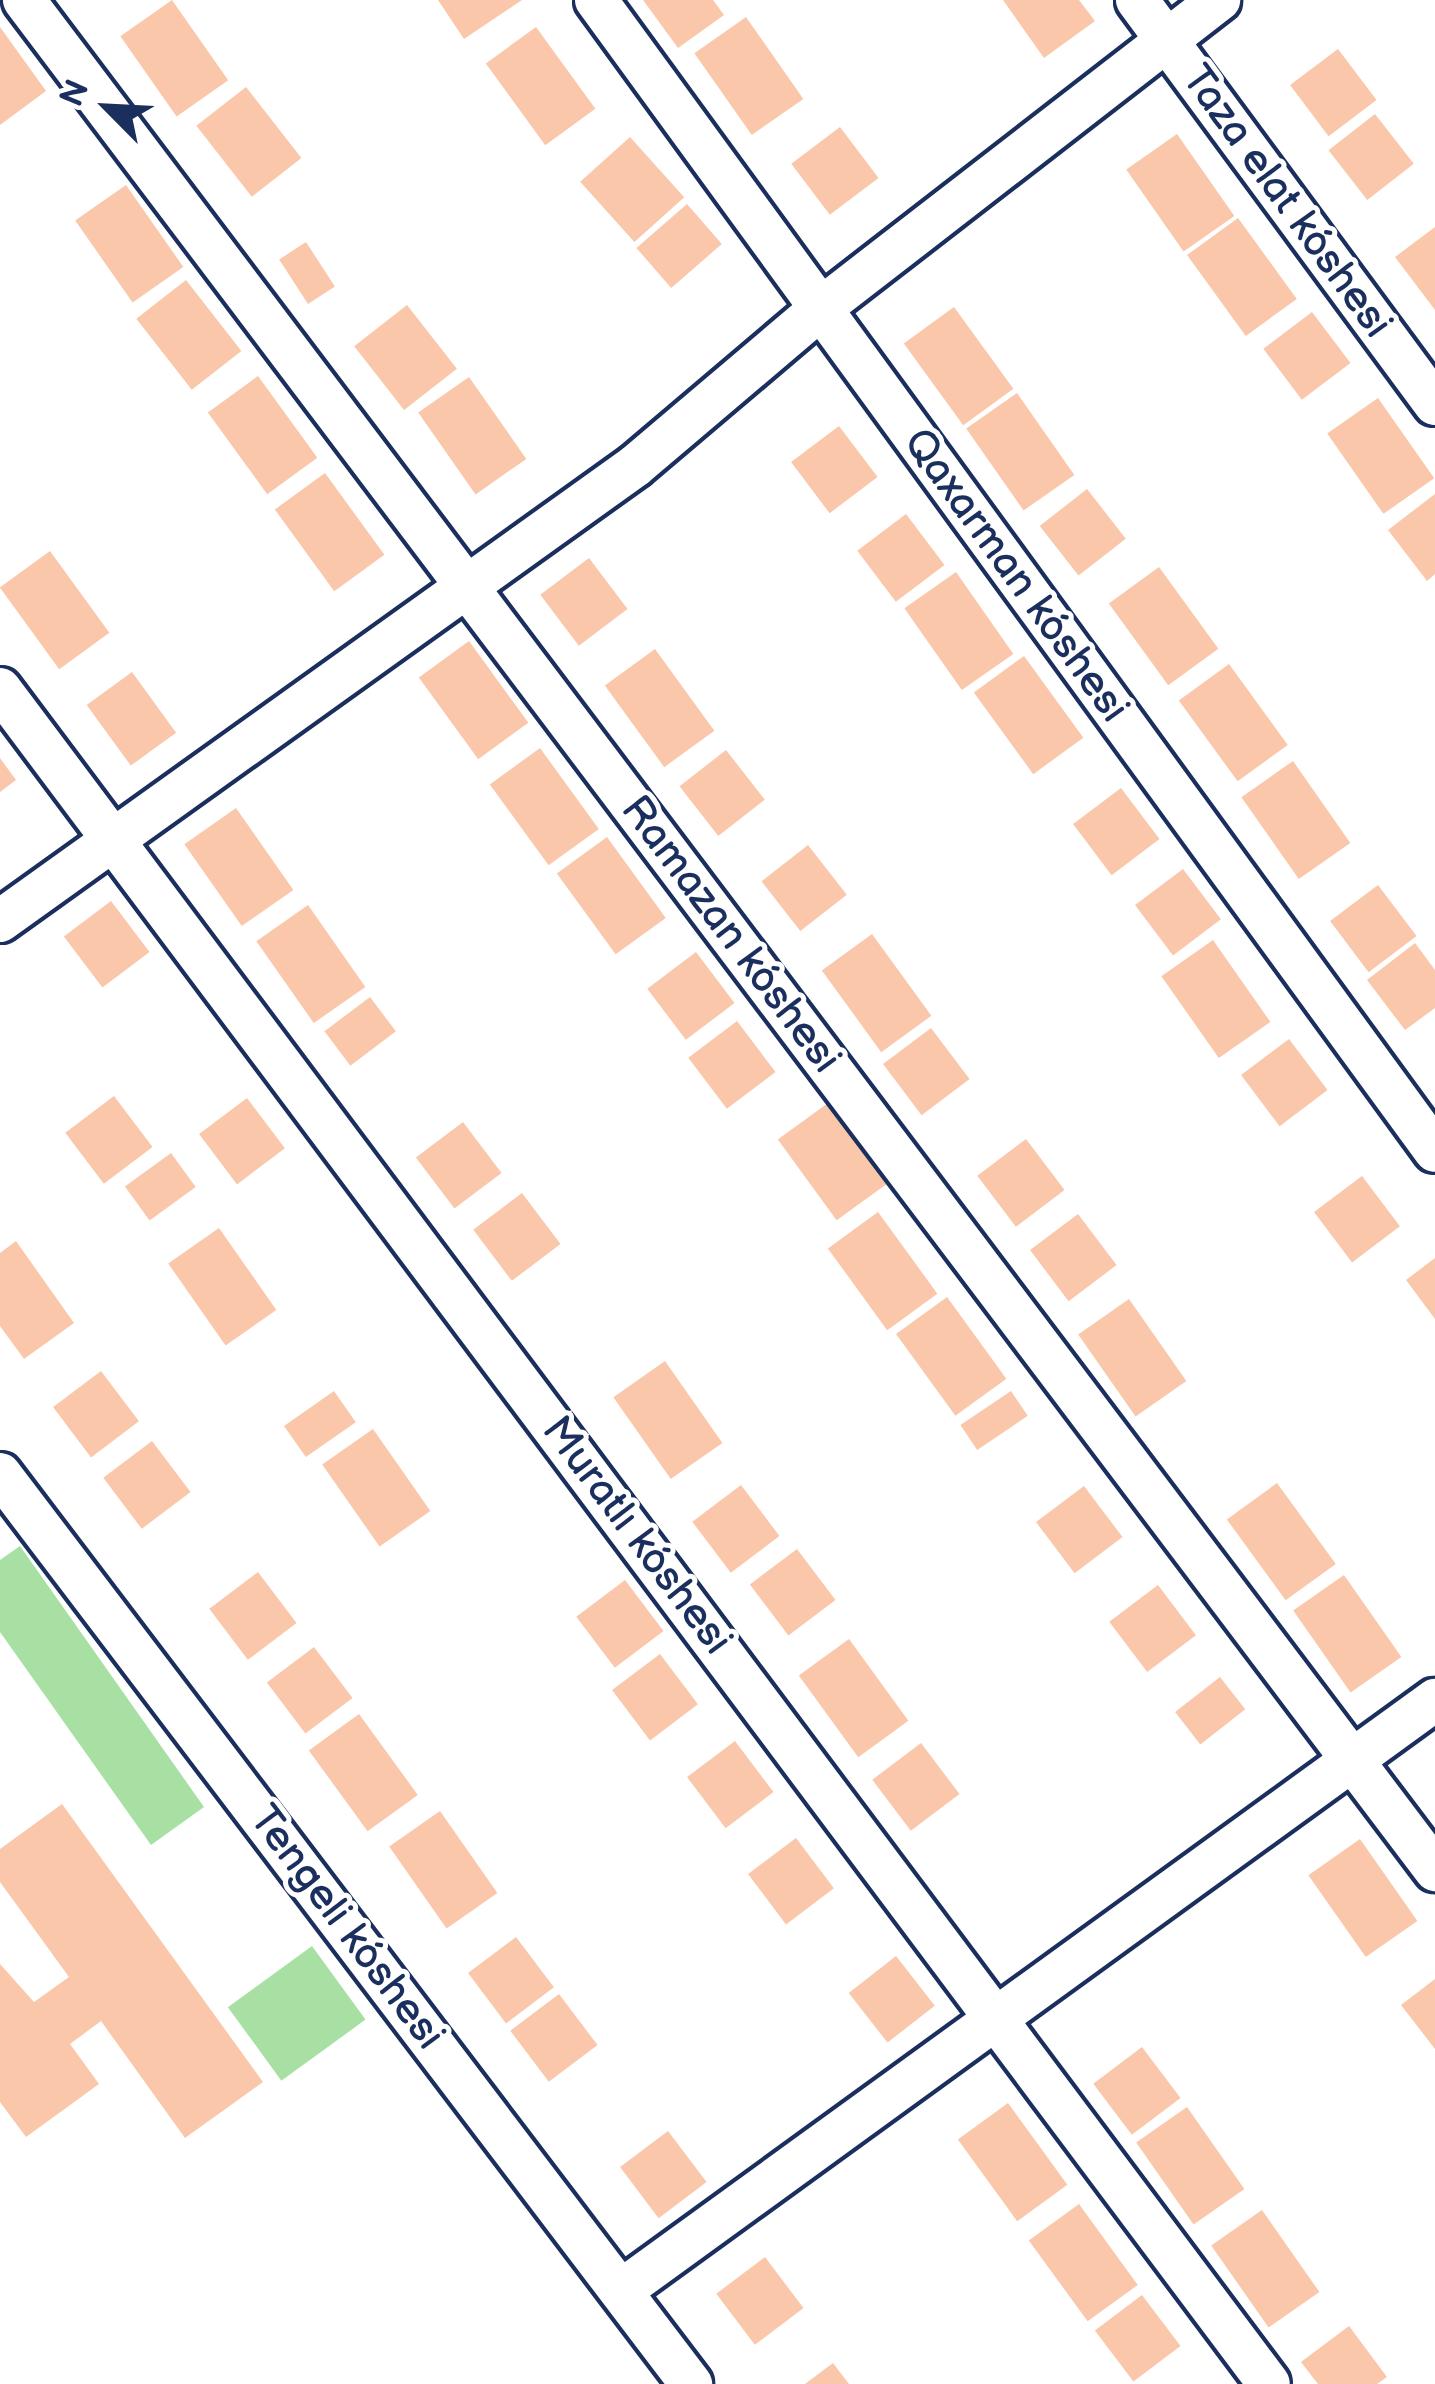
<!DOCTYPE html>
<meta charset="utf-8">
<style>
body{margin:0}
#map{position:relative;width:1435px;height:2384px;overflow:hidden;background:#fff;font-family:"Balsamiq Sans",sans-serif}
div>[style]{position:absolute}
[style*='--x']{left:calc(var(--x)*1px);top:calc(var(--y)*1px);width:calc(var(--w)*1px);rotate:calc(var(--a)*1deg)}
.green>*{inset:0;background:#a8e0a4;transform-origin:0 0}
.building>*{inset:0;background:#fac7aa;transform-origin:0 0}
.roads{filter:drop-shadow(3px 0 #1b2f5e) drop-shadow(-3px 0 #1b2f5e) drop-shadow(0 3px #1b2f5e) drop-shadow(0 -3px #1b2f5e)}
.street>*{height:42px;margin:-21px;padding:0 21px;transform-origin:21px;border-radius:21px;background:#fff}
span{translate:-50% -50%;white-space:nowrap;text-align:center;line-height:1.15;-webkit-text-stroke:10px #fff;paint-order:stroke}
.street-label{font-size:42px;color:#1b2f5e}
.north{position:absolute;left:48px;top:48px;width:120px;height:120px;-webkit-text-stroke:9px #fff;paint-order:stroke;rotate:294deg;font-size:33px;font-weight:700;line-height:48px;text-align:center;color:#1b2f5e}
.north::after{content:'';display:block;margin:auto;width:42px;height:54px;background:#1b2f5e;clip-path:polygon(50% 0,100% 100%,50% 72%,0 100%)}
</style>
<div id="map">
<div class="green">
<div style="clip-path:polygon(20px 1546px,204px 1807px,151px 1845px,0 1632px,0 1560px)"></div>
<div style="left:312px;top:1946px;width:91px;height:104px;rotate:54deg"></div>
</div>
<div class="building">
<div style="left:172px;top:0;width:98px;height:63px;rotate:55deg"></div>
<div style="clip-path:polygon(438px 0,522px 0,464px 39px)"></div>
<div style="clip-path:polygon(643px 0,713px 0,724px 15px,678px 48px)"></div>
<div style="clip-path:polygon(1003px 0,1079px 0,1095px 21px,1044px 58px)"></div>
<div style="left:746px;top:17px;width:100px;height:63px;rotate:55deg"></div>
<div style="clip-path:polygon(0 27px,46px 91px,0 125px)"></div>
<div style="left:536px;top:27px;width:101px;height:62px;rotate:54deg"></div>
<div style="left:1338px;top:49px;width:64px;height:60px;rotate:53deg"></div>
<div style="left:246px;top:87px;width:90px;height:63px;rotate:52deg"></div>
<div style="left:1375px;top:114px;width:63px;height:59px;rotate:52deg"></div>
<div style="left:840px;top:127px;width:64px;height:61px;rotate:53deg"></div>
<div style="left:1177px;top:134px;width:100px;height:62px;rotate:55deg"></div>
<div style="left:630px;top:137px;width:81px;height:67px;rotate:48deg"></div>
<div style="left:126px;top:185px;width:100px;height:62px;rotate:55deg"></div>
<div style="left:687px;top:204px;width:53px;height:67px;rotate:49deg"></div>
<div style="left:1238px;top:218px;width:100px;height:63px;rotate:54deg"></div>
<div style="clip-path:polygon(1435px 227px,1435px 310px,1395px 257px)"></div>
<div style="left:306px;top:242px;width:53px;height:32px;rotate:57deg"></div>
<div style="left:186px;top:280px;width:90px;height:63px;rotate:52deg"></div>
<div style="left:407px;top:305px;width:81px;height:67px;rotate:52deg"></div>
<div style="left:954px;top:307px;width:101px;height:62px;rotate:54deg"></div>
<div style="left:1312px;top:312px;width:64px;height:61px;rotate:53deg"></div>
<div style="left:258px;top:376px;width:101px;height:62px;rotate:54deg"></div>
<div style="left:469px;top:377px;width:100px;height:62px;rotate:55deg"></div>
<div style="left:1017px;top:393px;width:100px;height:62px;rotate:55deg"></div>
<div style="left:1378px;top:398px;width:98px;height:62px;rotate:55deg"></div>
<div style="left:839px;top:426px;width:64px;height:60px;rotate:53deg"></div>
<div style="left:325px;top:473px;width:101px;height:62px;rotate:54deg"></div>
<div style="left:1087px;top:489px;width:63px;height:60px;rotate:52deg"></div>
<div style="clip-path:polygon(1435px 494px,1435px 574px,1427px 581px,1388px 530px)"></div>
<div style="left:906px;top:514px;width:64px;height:61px;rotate:53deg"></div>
<div style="left:50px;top:551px;width:101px;height:62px;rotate:54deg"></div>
<div style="left:589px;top:558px;width:64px;height:61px;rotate:53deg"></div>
<div style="left:1159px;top:567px;width:101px;height:62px;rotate:54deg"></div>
<div style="left:956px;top:572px;width:100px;height:63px;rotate:55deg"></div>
<div style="left:469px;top:641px;width:101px;height:62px;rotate:54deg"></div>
<div style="left:655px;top:649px;width:101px;height:62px;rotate:54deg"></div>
<div style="left:1024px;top:656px;width:101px;height:62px;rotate:54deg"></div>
<div style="left:1229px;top:664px;width:100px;height:62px;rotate:54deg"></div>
<div style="left:132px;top:672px;width:75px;height:56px;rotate:54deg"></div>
<div style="left:540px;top:748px;width:100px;height:62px;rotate:54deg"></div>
<div style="left:726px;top:750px;width:63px;height:59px;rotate:52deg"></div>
<div style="clip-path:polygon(0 758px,16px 780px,0 792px)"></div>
<div style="left:1293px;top:761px;width:100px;height:63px;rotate:55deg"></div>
<div style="left:1121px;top:788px;width:64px;height:60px;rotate:53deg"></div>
<div style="left:236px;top:808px;width:100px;height:63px;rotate:55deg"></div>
<div style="left:607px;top:837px;width:100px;height:62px;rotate:54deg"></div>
<div style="left:808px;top:845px;width:63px;height:59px;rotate:52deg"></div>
<div style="left:1183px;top:869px;width:63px;height:60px;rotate:53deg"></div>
<div style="left:1378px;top:885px;width:64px;height:60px;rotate:53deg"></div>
<div style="left:111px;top:901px;width:64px;height:59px;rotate:53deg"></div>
<div style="left:308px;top:905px;width:100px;height:63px;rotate:55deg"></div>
<div style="left:872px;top:934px;width:101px;height:62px;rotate:54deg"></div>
<div style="left:1213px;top:940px;width:100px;height:63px;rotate:55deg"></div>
<div style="clip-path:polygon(1415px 943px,1435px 970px,1435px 1008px,1405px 1030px,1367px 980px)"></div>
<div style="left:696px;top:952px;width:64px;height:61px;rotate:53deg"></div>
<div style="left:370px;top:997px;width:43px;height:57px;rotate:53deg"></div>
<div style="left:737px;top:1021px;width:64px;height:61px;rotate:53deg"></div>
<div style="left:931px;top:1028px;width:64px;height:60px;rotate:53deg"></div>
<div style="left:1289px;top:1039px;width:64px;height:60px;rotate:53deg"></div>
<div style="left:114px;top:1096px;width:64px;height:61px;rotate:53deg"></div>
<div style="left:247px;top:1098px;width:63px;height:60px;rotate:53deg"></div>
<div style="left:828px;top:1103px;width:100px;height:62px;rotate:54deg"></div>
<div style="left:463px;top:1122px;width:64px;height:59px;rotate:53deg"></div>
<div style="left:1026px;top:1139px;width:64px;height:61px;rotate:53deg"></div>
<div style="left:171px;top:1153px;width:42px;height:57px;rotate:54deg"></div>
<div style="left:1362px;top:1176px;width:63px;height:60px;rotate:53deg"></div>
<div style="left:522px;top:1193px;width:64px;height:61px;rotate:53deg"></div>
<div style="left:878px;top:1212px;width:101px;height:62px;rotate:54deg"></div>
<div style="left:1078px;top:1214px;width:64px;height:60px;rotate:53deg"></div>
<div style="left:219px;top:1228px;width:100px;height:62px;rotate:55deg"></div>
<div style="clip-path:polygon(16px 1241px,74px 1323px,24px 1359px,0 1326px,0 1253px)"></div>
<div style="clip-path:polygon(1435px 1258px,1435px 1319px,1406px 1280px)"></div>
<div style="left:947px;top:1297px;width:101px;height:63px;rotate:54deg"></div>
<div style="left:1129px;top:1299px;width:100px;height:62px;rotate:55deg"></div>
<div style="left:665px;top:1361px;width:100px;height:63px;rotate:55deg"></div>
<div style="left:101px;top:1371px;width:63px;height:60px;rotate:53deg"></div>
<div style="left:334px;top:1391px;width:38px;height:61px;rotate:55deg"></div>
<div style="left:1011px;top:1391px;width:30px;height:61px;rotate:56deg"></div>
<div style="left:373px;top:1429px;width:100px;height:62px;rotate:55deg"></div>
<div style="left:152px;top:1441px;width:64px;height:61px;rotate:53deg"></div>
<div style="left:1277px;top:1483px;width:100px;height:62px;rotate:54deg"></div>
<div style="left:741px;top:1485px;width:64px;height:61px;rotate:53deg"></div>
<div style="left:1084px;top:1486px;width:64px;height:60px;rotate:53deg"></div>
<div style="left:797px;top:1549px;width:64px;height:59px;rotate:53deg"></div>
<div style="left:258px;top:1572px;width:64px;height:61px;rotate:53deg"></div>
<div style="left:1344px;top:1575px;width:100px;height:62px;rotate:55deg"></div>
<div style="left:625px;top:1580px;width:64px;height:61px;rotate:53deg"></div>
<div style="left:1158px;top:1585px;width:63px;height:61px;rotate:53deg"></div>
<div style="left:849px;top:1639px;width:101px;height:62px;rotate:54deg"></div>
<div style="left:314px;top:1647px;width:64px;height:59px;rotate:53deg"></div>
<div style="left:660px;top:1654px;width:63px;height:60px;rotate:53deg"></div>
<div style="left:1220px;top:1677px;width:41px;height:57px;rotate:52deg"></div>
<div style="left:359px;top:1714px;width:100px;height:62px;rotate:54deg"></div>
<div style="left:735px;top:1741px;width:64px;height:60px;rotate:53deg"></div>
<div style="left:921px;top:1743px;width:64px;height:61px;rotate:53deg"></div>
<div style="clip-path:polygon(62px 1804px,263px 2082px,185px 2138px,101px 2021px,70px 2044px,99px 2084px,26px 2137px,0 2102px,0 1964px,34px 2002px,69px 1977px,0 1882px,0 1849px)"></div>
<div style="left:440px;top:1811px;width:100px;height:62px;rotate:55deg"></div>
<div style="left:796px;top:1838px;width:63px;height:60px;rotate:53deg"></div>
<div style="left:1360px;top:1839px;width:100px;height:63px;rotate:55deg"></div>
<div style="left:516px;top:1937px;width:63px;height:60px;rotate:53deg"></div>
<div style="left:896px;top:1956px;width:63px;height:60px;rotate:52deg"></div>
<div style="clip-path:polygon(1435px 1979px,1435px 2049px,1401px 2005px)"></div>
<div style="left:559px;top:1994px;width:64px;height:61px;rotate:53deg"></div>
<div style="left:1142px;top:2047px;width:64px;height:61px;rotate:53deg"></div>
<div style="left:1008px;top:2103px;width:101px;height:62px;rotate:54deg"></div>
<div style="left:1187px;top:2107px;width:100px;height:62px;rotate:55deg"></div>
<div style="left:668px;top:2131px;width:64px;height:60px;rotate:53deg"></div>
<div style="left:1079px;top:2204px;width:100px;height:62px;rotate:54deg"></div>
<div style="left:1262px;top:2210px;width:100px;height:62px;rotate:55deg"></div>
<div style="left:765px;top:2257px;width:64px;height:61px;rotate:53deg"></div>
<div style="left:1142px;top:2295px;width:64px;height:59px;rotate:53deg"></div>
<div style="clip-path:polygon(1349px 2326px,1387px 2377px,1377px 2384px,1318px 2384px,1301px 2362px)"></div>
<div style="clip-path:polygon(833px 2363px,849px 2384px,805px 2384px)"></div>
</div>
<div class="roads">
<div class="street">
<div style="--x:24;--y:0;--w:2343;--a:52.96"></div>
<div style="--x:596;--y:0;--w:1424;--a:53.91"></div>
<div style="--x:1137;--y:0;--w:502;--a:53.59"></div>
<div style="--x:0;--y:689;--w:2117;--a:53.18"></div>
<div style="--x:0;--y:921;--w:781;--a:-35.62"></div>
<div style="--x:635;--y:466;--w:243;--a:-40.3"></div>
<div style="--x:820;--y:309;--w:505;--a:-37.76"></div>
<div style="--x:0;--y:1474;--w:1143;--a:52.79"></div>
<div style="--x:622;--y:2290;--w:1005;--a:-35.97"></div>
</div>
</div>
<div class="street-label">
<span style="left:1286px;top:202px;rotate:54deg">Taza elat kóshesi</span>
<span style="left:1015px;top:576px;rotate:54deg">Qaxarman kóshesi</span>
<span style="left:730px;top:935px;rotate:53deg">Ramazan kóshesi</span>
<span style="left:636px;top:1536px;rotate:53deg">Muratlı kóshesi</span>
<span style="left:346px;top:1928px;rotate:53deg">Tengeli kóshesi</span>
</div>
<div class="north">N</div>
</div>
